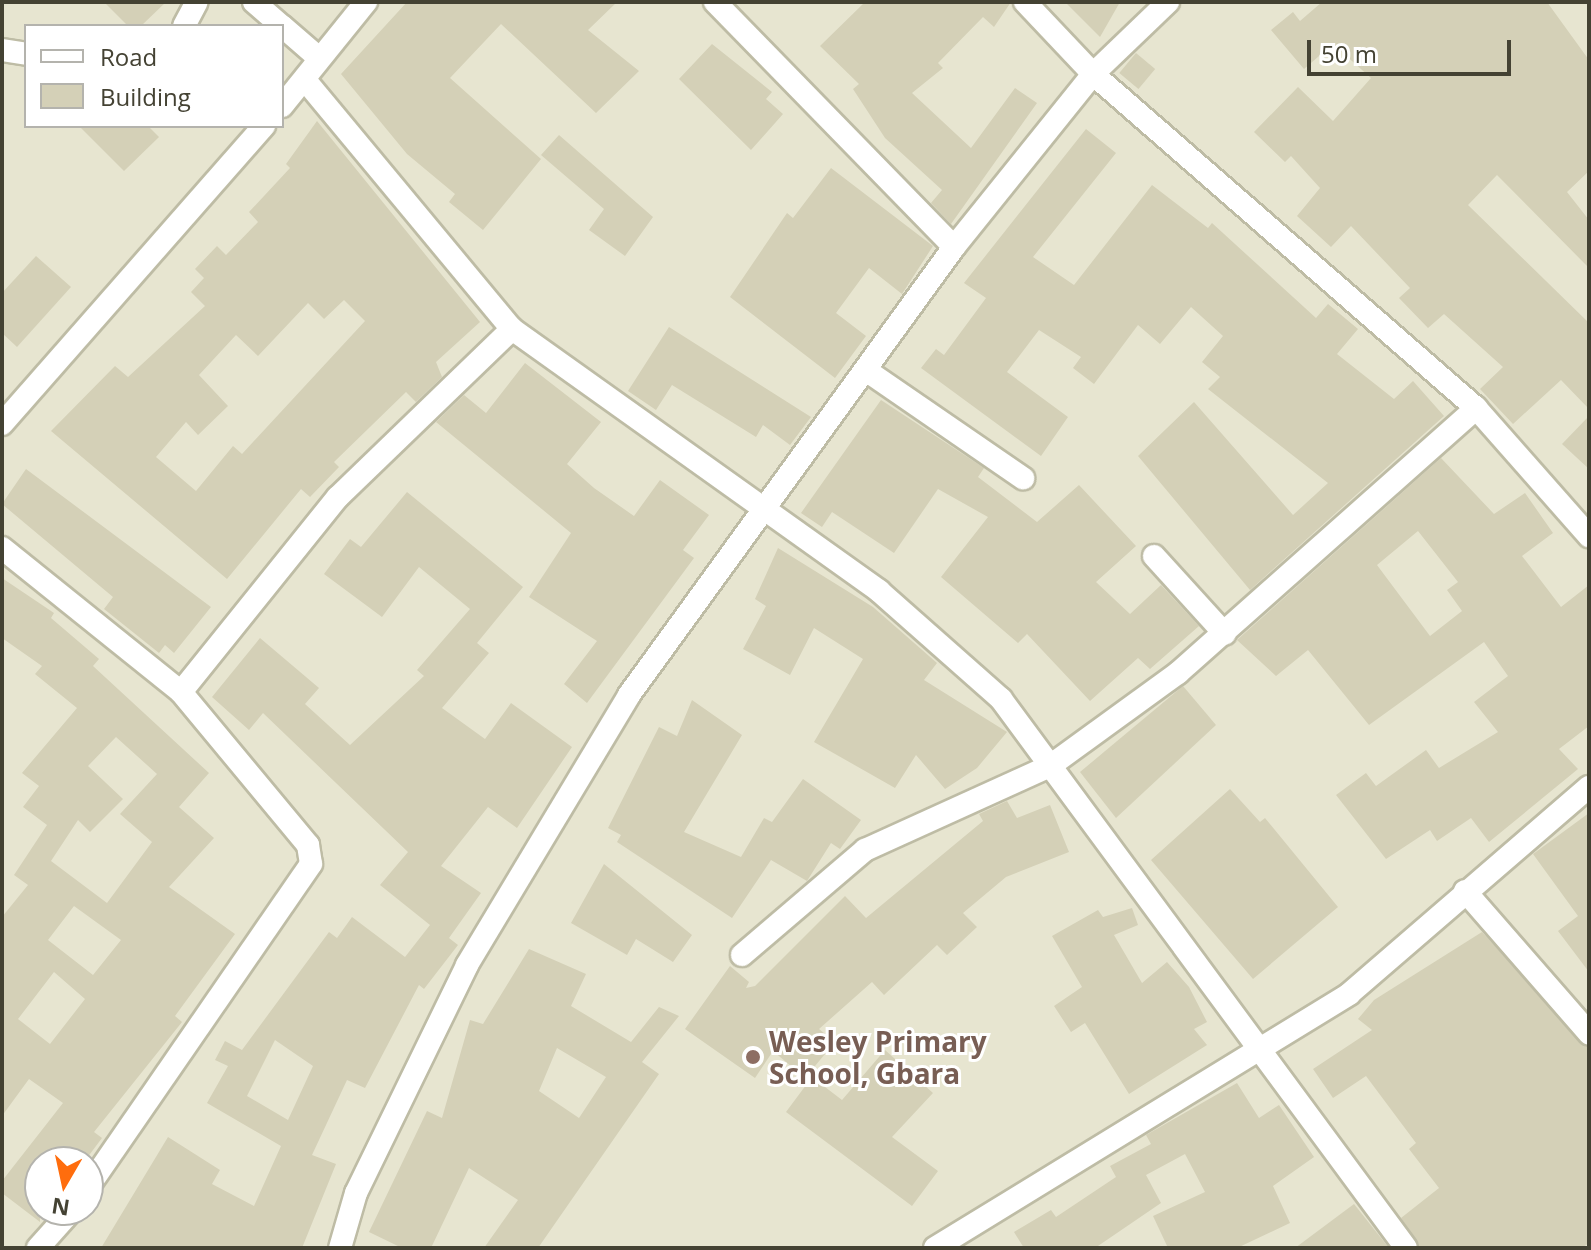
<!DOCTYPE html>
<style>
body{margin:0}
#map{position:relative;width:1591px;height:1250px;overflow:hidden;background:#f2f1e2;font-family:"Open Sans",sans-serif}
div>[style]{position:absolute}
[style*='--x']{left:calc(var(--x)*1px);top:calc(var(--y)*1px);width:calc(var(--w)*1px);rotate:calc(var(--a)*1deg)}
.residential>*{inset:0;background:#e7e5d0}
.building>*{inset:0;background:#d4d0b7;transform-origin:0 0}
.roads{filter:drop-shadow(2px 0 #bebca5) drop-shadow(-2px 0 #bebca5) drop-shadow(0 2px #bebca5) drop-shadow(0 -2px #bebca5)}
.minor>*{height:22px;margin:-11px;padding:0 11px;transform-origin:11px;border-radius:11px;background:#fff}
.dots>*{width:22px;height:22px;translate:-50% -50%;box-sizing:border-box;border:4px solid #fff;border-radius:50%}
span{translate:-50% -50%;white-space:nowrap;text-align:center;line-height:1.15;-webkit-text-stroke:6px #fff;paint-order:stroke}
.education-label{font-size:28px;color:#785e54;font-weight:700}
.left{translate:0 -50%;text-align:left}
.frame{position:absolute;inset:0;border:4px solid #444233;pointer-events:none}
.legend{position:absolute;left:24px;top:24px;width:260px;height:104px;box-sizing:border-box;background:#fff;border:2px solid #b4b3ad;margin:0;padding:10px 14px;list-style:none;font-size:24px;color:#444233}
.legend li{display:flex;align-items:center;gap:16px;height:40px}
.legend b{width:40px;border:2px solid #b4b3ad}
.north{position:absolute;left:24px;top:1146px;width:80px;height:80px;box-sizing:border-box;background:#fff;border:2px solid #b4b3ad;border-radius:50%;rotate:189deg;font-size:22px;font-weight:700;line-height:32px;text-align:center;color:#444233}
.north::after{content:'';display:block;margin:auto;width:28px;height:36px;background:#ff6d0d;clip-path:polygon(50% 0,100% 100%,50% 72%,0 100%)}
.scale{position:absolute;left:1307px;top:40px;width:204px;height:36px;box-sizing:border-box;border:4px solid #444233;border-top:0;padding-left:10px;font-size:24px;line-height:28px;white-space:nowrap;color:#444233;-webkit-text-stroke:6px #fff;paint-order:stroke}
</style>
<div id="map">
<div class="residential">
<div style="clip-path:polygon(evenodd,2px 2px,1589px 2px,1589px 1248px,2px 1248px,2px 2px,26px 26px,282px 26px,282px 126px,26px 126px,26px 26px,2px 2px,40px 1162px,88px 1162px,88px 1210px,40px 1210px,40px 1162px)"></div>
</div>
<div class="building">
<div style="clip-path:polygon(104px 2px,166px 2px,141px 26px,128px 26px)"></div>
<div style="clip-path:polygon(407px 2px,617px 2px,588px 30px,639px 71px,596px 113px,501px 24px,450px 78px,541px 159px,483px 230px,449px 202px,455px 194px,407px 154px,341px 74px)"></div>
<div style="clip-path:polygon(865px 2px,1011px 2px,994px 27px,983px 17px,938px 63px,943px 68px,912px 93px,971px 148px,1015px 88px,1037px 103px,951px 224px,931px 203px,942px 190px,885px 138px,853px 89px,859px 84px,820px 46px)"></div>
<div style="clip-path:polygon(1065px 2px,1120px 2px,1100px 37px)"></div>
<div style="clip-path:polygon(1322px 2px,1547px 2px,1589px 60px,1589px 171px,1567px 192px,1589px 220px,1589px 268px,1497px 175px,1468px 205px,1589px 323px,1589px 409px,1561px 380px,1513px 424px,1480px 389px,1503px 367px,1444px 314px,1428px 328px,1399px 298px,1410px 288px,1351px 226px,1331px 247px,1297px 216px,1320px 188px,1291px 156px,1285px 162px,1254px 132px,1298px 87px,1333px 121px,1371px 78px,1333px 44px,1304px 69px,1271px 30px,1293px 12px,1300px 21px)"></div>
<div style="clip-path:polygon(712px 44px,772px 92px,766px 99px,783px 114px,751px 150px,679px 79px)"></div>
<div style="left:1136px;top:53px;width:25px;height:26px;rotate:40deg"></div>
<div style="clip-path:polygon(evenodd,317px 121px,480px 322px,436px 362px,442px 377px,416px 402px,406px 392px,334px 462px,339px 467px,310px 497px,301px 489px,227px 579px,51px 431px,115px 366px,128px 377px,205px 306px,191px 292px,204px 278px,195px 269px,217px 246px,226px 255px,258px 222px,249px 212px,290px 168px,286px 164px,317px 121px,344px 300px,365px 321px,242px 454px,233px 446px,196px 491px,156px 457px,186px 422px,198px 435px,228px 406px,199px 375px,236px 335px,258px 356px,308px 303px,324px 319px,344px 300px)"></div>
<div style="clip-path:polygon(79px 126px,148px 126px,159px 137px,124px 171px)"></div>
<div style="clip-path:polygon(1086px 129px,1116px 153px,1033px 257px,1074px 285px,1152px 185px,1208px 228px,1212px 223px,1316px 318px,1328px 304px,1358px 329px,1337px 354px,1394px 399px,1413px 381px,1444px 416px,1250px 590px,1138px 456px,1194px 402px,1293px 515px,1328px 483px,1208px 389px,1220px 377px,1202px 362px,1223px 336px,1191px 307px,1160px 344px,1138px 325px,1094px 384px,1073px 368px,1081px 357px,1039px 330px,1007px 372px,1068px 417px,1041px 456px,921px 368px,936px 349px,944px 355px,986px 298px,964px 283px)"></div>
<div style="clip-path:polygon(559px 135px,653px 217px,625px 256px,589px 230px,604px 209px,541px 155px)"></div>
<div style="clip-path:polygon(831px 168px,933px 246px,902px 294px,869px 268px,836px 313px,866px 336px,835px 378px,730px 297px,787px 213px,793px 218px)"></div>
<div style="clip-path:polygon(36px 256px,71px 287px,17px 347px,2px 333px,2px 293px)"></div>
<div style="clip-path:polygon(669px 327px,811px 417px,790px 445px,763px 425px,756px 437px,672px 385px,656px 410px,628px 391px)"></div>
<div style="clip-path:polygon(525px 363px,601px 422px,567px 464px,594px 488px,634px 516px,660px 480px,709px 515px,683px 550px,694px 558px,587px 703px,564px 684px,597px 641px,529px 597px,571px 533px,436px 422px,464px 395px,486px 413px)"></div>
<div style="clip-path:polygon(881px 400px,984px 468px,978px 477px,1037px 522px,1079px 485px,1136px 546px,1096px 582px,1130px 614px,1161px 585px,1199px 626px,1150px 669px,1138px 658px,1090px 701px,1027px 634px,1018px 643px,941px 577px,988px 517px,938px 489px,894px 553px,832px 512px,822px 527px,801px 513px)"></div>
<div style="clip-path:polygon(1589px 416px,1589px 469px,1562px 444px)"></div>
<div style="clip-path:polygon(evenodd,1441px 458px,1494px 514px,1525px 493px,1553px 533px,1522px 556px,1561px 607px,1589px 585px,1589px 726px,1559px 749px,1578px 769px,1489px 842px,1471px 818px,1437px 841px,1430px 830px,1386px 859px,1336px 795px,1366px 773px,1376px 786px,1426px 750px,1439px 768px,1498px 732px,1474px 702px,1508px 676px,1484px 642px,1369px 725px,1308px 650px,1276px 676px,1237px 640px,1441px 458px,1418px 531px,1458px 582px,1447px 590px,1462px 611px,1430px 636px,1377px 565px,1418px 531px)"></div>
<div style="clip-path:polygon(26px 469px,211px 607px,174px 653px,165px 645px,159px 653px,104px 609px,113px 597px,2px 504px)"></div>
<div style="clip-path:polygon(evenodd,407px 492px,523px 587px,477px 643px,489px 653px,442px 708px,485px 739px,511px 703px,572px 747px,517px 828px,488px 807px,441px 866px,481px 893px,449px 938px,458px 945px,424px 989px,419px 985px,365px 1088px,347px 1080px,312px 1155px,336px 1164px,302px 1248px,101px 1248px,168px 1137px,220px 1170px,212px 1184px,254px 1206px,281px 1146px,207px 1103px,228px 1066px,215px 1060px,225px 1041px,242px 1050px,329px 932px,337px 938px,352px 917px,405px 957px,430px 925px,380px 885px,408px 852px,263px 713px,249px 730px,212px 697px,260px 638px,319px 688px,305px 704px,350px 745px,424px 676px,417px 670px,470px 609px,419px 567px,382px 617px,324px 574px,350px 539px,361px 547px,407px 492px,275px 1040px,313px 1066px,288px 1120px,247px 1096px,275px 1040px)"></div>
<div style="clip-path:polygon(778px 548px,873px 607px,937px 663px,924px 680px,1007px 732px,977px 768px,945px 789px,916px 755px,895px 788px,814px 742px,863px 659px,814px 628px,790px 675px,743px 649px,766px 606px,755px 599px)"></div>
<div style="clip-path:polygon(evenodd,2px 578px,54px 613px,51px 618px,99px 659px,93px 666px,209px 773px,179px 807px,214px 838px,169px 887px,235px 934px,175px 1016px,182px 1022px,94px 1132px,102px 1138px,84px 1162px,40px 1162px,40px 1222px,2px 1193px,2px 1181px,63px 1103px,29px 1079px,2px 1116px,2px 917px,28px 885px,14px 875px,47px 825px,23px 807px,39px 786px,22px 773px,77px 708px,35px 674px,42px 666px,2px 638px,2px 578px,116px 737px,157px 774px,120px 814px,152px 842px,107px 903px,51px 861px,78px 820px,90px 832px,123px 799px,88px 766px,116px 737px,2px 578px,74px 906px,121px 940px,93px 975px,48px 940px,74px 906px,2px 578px,54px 972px,85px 999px,50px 1044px,18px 1019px,54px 972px)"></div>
<div style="clip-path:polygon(1183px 686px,1216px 725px,1116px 818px,1080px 772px)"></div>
<div style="clip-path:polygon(692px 700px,742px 735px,684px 832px,741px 857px,764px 818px,772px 822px,803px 779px,861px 820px,840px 849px,831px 843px,807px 881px,771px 860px,732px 918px,617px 842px,621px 835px,608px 828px,659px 727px,677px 736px)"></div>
<div style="clip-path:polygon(1230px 789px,1260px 822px,1265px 818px,1338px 907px,1253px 979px,1151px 860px)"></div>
<div style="clip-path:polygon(1007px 801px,1017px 818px,1050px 805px,1069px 852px,1006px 877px,963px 913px,977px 927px,947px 955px,937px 945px,884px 995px,872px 982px,819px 1029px,835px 1042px,805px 1078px,773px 1051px,755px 1078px,685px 1029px,730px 966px,749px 982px,746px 988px,755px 986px,845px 896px,866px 918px,983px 821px,979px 814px)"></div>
<div style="clip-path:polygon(1589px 813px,1589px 972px,1558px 931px,1578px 916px,1533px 854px)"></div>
<div style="clip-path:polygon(604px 864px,692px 935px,673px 962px,636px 939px,627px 955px,571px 923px)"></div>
<div style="clip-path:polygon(1132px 908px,1138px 925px,1114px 935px,1142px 983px,1167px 962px,1189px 987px,1207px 1022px,1194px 1029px,1207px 1045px,1129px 1094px,1085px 1023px,1071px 1032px,1054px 1006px,1082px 987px,1052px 936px,1098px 910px,1103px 917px)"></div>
<div style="clip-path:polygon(1482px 932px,1589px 1047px,1589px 1243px,1582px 1248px,1420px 1248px,1401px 1218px,1439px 1188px,1409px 1149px,1416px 1143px,1366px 1076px,1333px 1098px,1313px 1069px,1372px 1030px,1358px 1019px,1374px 1000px)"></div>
<div style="clip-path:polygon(evenodd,529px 949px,586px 974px,571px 1006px,631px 1042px,659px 1007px,679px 1016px,642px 1062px,659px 1074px,538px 1248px,484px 1248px,518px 1200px,469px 1168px,431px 1248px,402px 1248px,369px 1232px,427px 1111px,442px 1118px,470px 1020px,483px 1024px,529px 949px,557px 1048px,606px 1077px,579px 1118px,539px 1091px,557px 1048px)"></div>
<div style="clip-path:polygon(885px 1050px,933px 1093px,892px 1137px,938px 1171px,912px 1206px,786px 1112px,812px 1077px,842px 1100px)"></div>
<div style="clip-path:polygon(1237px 1083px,1259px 1118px,1279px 1105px,1314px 1157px,1273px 1186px,1290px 1223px,1237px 1248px,1168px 1248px,1153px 1216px,1205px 1192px,1185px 1154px,1146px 1175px,1161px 1203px,1095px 1248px,1024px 1248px,1014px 1232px,1051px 1210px,1056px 1217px,1116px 1177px,1110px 1166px,1151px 1144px,1146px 1135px)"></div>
<div style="clip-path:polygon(1354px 1204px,1389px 1248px,1295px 1248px)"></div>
</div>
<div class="roads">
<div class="minor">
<div style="--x:254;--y:2;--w:37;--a:41"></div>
<div style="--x:715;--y:2;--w:342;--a:45.7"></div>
<div style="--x:1025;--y:2;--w:99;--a:46.6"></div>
<div style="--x:1093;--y:74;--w:508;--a:41.09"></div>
<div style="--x:1476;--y:408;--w:171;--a:48.6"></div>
<div style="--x:184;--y:26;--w:27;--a:-62"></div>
<div style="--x:282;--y:26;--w:49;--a:40.9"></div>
<div style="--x:2;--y:50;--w:24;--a:9"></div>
<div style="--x:305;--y:80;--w:324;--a:50.3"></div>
<div style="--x:512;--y:329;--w:451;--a:35.5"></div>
<div style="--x:879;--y:591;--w:163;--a:41.5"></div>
<div style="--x:1001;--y:699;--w:682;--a:53.58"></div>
<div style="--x:282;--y:106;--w:134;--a:-51.1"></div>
<div style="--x:870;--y:373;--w:186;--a:34.5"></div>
<div style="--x:2;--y:424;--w:397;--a:-48.7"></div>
<div style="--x:2;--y:548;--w:230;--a:38.8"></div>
<div style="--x:181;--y:692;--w:199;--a:50.3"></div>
<div style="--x:308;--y:845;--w:19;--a:81"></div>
<div style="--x:311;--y:864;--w:393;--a:124.6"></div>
<div style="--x:1154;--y:556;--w:105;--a:47.7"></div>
<div style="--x:181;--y:692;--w:250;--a:-51.2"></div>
<div style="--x:338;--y:497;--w:242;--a:-44"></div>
<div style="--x:1465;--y:891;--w:189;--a:48.9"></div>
<div style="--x:742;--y:955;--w:162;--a:-40.5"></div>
<div style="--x:865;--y:850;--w:203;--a:-24.4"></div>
<div style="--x:1050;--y:766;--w:158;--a:-36"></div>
<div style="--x:1178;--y:673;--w:399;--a:-41.6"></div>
<div style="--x:38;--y:1248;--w:51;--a:-48.2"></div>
<div style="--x:340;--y:1248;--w:57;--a:-73.8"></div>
<div style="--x:356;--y:1193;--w:254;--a:-64"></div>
<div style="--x:467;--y:965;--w:315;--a:-59"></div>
<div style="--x:629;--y:695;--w:553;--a:-54.04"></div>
<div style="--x:954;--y:247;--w:222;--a:-51.2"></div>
<div style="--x:1093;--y:74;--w:104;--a:-43.8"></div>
<div style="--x:935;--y:1248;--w:486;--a:-31.5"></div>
<div style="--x:1349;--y:994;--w:317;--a:-40.8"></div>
</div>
</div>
<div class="dots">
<div style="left:753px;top:1057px;background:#8d6e63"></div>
</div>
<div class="education-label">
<span class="left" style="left:769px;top:1057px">Wesley Primary<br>School, Gbara</span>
</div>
<div class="frame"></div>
<ul class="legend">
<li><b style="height:10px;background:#fff"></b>Road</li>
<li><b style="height:22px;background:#d4d0b7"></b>Building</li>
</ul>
<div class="north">N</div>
<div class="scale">50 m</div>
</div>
